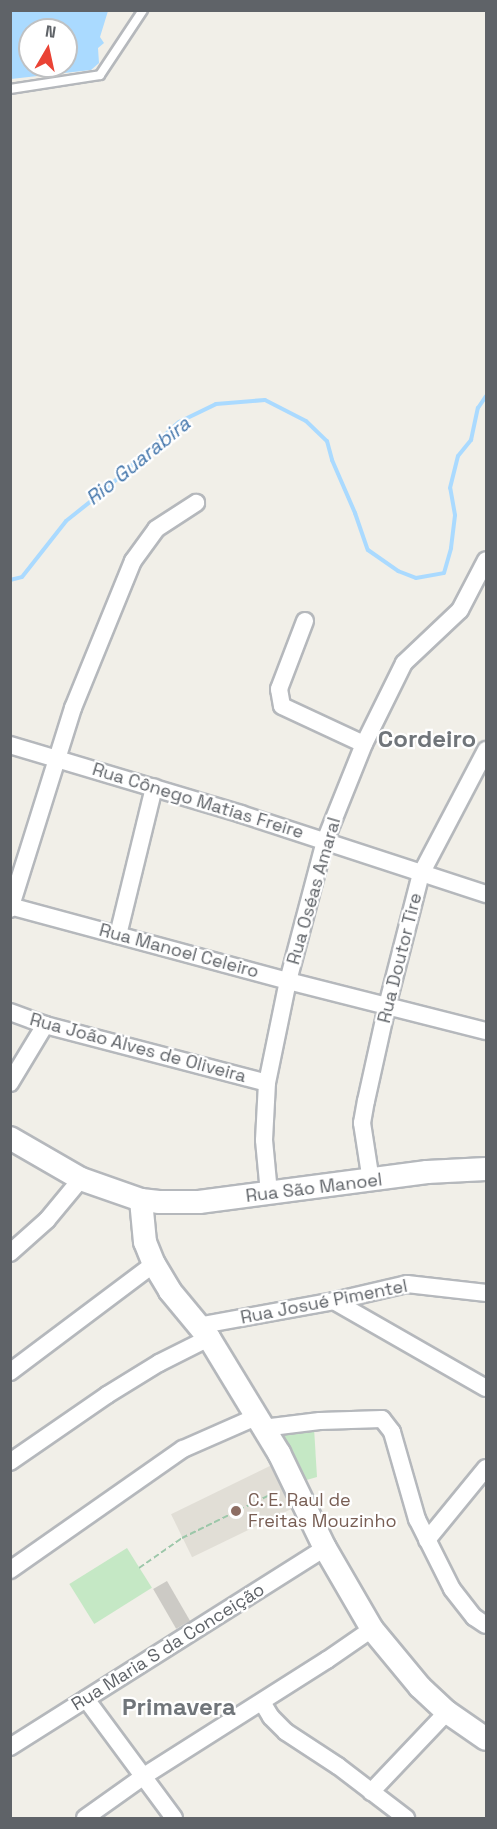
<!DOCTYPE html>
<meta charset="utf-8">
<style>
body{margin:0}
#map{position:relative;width:497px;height:1829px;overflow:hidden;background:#f1efe8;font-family:"Space Grotesk",sans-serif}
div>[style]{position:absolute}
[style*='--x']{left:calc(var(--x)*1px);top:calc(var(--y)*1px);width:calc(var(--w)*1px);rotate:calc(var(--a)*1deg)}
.education>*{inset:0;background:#e1ded6;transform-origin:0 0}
.green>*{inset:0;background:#c5e8c5;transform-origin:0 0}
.water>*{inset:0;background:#aadaff}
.stream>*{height:4px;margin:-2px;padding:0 2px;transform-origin:2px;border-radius:2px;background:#aadaff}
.building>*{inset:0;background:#cccac5;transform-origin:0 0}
.path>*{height:2px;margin-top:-1px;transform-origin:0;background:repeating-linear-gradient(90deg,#9cc7a9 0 6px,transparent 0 9px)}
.roads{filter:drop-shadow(2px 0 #b5b8bc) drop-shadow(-2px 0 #b5b8bc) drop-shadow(0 2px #b5b8bc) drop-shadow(0 -2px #b5b8bc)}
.service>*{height:8px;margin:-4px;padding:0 4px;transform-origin:4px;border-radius:4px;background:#fff}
.minor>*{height:16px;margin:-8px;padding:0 8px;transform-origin:8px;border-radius:8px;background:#fff}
.secondary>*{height:22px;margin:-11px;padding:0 11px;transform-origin:11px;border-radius:11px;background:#fff}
.dots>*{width:16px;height:16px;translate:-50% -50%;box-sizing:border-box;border:3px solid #fff;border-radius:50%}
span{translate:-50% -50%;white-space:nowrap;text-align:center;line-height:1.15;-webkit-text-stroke:4.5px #fff;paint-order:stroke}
.street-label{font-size:18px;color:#5f6368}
.education-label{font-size:18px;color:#785e54}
.left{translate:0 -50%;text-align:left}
.water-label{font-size:20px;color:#4174aa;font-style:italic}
.district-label{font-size:24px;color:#70757a;font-weight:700}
.frame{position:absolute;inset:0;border:12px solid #5f6368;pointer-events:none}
.north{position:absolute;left:18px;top:18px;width:60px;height:60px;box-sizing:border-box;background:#fff;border:2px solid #bfc1c3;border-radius:50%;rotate:9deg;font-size:16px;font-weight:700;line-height:24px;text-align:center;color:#5f6368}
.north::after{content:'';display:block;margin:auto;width:21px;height:27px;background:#ea4335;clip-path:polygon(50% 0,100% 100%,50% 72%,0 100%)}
</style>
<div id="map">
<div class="education">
<div style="left:278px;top:1462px;width:48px;height:119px;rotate:64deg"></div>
</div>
<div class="green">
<div style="clip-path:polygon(314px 1428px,317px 1477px,303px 1481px,274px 1433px)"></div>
<div style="left:127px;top:1548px;width:47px;height:68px;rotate:58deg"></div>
</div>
<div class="water">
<div style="clip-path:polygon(evenodd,11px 10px,108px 11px,100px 37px,104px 43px,98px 48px,99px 63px,91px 70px,11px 79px,11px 10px,30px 30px,66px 30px,66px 66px,30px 66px,30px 30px)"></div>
</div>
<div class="stream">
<div style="--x:10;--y:580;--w:12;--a:-14"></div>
<div style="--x:22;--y:577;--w:71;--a:-51.8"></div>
<div style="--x:66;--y:521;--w:50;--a:-38.5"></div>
<div style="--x:105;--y:490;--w:100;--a:-42.6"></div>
<div style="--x:179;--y:422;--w:41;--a:-25.9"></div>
<div style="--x:216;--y:404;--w:49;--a:-4.7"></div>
<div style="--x:265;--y:400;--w:46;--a:27.1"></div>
<div style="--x:306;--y:421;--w:29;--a:44"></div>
<div style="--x:327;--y:441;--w:20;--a:75"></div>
<div style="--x:332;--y:460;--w:58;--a:66.5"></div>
<div style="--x:355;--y:513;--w:39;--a:71"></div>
<div style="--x:368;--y:550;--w:37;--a:35"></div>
<div style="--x:398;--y:571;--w:19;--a:21"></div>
<div style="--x:416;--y:578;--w:28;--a:-10"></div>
<div style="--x:444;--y:573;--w:26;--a:-74"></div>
<div style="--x:451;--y:548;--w:33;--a:-83"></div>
<div style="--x:455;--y:515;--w:27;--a:-100"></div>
<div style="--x:450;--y:488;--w:33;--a:-76"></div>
<div style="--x:458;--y:456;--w:21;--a:-51"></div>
<div style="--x:471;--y:440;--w:33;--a:-78"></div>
<div style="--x:478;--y:408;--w:14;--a:-56"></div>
</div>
<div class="building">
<div style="left:167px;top:1581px;width:46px;height:16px;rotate:60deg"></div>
</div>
<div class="path">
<div style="--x:139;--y:1568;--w:52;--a:-34.9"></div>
<div style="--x:182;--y:1538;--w:107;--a:-26.1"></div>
</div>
<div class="roads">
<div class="service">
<div style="--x:10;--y:89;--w:91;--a:-8.8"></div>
<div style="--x:100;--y:75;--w:78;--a:-56.5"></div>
</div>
<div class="minor">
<div style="--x:305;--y:621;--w:73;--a:110.9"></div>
<div style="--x:279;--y:689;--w:17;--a:80"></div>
<div style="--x:282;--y:706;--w:90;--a:24.9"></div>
<div style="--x:10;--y:745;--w:241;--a:16.6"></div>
<div style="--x:241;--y:814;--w:258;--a:18.1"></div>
<div style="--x:10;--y:906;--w:288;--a:15.1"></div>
<div style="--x:288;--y:981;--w:204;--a:14.2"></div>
<div style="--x:10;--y:909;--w:211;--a:-72.6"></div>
<div style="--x:73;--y:708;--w:159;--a:-67.8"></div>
<div style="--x:133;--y:561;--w:39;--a:-54"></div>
<div style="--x:156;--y:529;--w:48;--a:-33"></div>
<div style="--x:118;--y:935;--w:152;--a:-76.3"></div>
<div style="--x:10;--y:1012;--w:37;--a:20"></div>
<div style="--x:45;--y:1025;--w:229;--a:14.6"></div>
<div style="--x:10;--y:1083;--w:68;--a:-58.9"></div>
<div style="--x:371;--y:1181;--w:59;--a:-98.8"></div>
<div style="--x:362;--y:1123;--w:22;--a:-80"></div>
<div style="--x:366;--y:1101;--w:97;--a:-77.5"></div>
<div style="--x:387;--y:1006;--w:136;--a:-75.6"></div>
<div style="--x:421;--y:874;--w:140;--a:-62.3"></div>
<div style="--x:269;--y:1193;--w:53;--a:-95.4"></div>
<div style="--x:264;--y:1140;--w:57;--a:-87"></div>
<div style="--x:267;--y:1083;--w:104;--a:-78.4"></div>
<div style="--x:288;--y:981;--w:145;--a:-75.2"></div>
<div style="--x:325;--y:841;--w:105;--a:-68.1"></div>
<div style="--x:364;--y:744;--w:90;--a:-63.7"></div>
<div style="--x:404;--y:663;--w:77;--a:-43.4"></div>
<div style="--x:460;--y:610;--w:56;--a:-62.5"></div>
<div style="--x:10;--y:1253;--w:50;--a:-41.7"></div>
<div style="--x:47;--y:1220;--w:53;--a:-50.3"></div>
<div style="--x:334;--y:1301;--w:175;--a:29.8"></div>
<div style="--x:197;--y:1326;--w:139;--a:-10.3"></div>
<div style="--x:334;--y:1301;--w:75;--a:-13.1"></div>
<div style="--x:407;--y:1284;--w:80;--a:6.5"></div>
<div style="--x:10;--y:1372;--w:180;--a:-36.9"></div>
<div style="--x:263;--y:1428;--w:57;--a:-7"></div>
<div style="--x:320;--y:1421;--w:62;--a:-1.8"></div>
<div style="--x:382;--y:1419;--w:16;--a:52"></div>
<div style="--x:392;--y:1432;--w:91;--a:74"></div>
<div style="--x:417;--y:1519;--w:78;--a:63.4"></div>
<div style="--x:452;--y:1589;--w:36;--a:52"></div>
<div style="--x:474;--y:1617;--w:14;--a:34"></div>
<div style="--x:10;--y:1462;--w:118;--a:-34.6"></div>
<div style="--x:107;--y:1395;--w:61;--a:-31.6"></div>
<div style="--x:159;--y:1363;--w:56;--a:-26.6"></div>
<div style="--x:427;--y:1540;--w:93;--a:-50.7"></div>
<div style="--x:10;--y:1570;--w:211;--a:-35"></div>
<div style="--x:183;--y:1449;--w:80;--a:-23.7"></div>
<div style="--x:86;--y:1699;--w:148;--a:53.5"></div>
<div style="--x:262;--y:1702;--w:17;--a:59"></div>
<div style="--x:271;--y:1717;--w:21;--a:45"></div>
<div style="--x:286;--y:1732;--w:62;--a:33.2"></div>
<div style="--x:338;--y:1766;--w:86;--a:37.4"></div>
<div style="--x:10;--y:1747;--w:373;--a:-32.3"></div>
<div style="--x:371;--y:1792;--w:110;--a:-46.5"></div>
<div style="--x:85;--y:1818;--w:72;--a:-35.4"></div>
<div style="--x:144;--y:1776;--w:217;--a:-32.4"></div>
<div style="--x:327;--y:1660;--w:55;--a:-34.6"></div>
</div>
<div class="secondary">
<div style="--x:10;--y:1138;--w:82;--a:30"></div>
<div style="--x:81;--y:1179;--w:64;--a:19.3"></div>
<div style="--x:141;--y:1200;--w:18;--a:6"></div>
<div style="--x:159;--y:1202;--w:40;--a:0"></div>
<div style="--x:199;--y:1202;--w:230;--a:-7.5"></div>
<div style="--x:427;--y:1172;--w:59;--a:-2.9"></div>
<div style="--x:141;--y:1200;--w:42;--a:84.6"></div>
<div style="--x:145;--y:1242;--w:24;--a:68"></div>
<div style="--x:154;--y:1264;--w:31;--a:59"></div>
<div style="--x:170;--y:1291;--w:61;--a:50.3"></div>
<div style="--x:209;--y:1338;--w:135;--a:58.7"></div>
<div style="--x:279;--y:1453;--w:106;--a:64.2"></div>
<div style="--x:325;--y:1548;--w:94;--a:59.9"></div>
<div style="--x:372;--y:1629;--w:75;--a:50.4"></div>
<div style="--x:420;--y:1687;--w:37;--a:43"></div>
<div style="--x:447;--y:1712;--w:47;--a:34.7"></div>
</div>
</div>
<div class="dots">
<div style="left:236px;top:1511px;background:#8d6e63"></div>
</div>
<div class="street-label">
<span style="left:198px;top:801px;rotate:17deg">Rua Cônego Matias Freire</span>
<span style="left:314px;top:891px;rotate:-74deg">Rua Oséas Amaral</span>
<span style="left:179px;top:951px;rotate:15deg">Rua Manoel Celeiro</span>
<span style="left:400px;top:958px;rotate:-76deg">Rua Doutor Tire</span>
<span style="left:138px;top:1048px;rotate:15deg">Rua João Alves de Oliveira</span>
<span style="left:314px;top:1188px;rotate:-7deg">Rua São Manoel</span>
<span style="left:324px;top:1302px;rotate:-11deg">Rua Josué Pimentel</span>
<span style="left:168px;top:1647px;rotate:-32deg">Rua Maria S da Conceição</span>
</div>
<div class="education-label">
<span class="left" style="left:248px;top:1511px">C. E. Raul de<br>Freitas Mouzinho</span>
</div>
<div class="water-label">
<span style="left:138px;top:461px;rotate:-39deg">Rio Guarabira</span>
</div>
<div class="district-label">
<span style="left:427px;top:739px">Cordeiro</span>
<span style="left:179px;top:1707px">Primavera</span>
</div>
<div class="frame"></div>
<div class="north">N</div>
</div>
